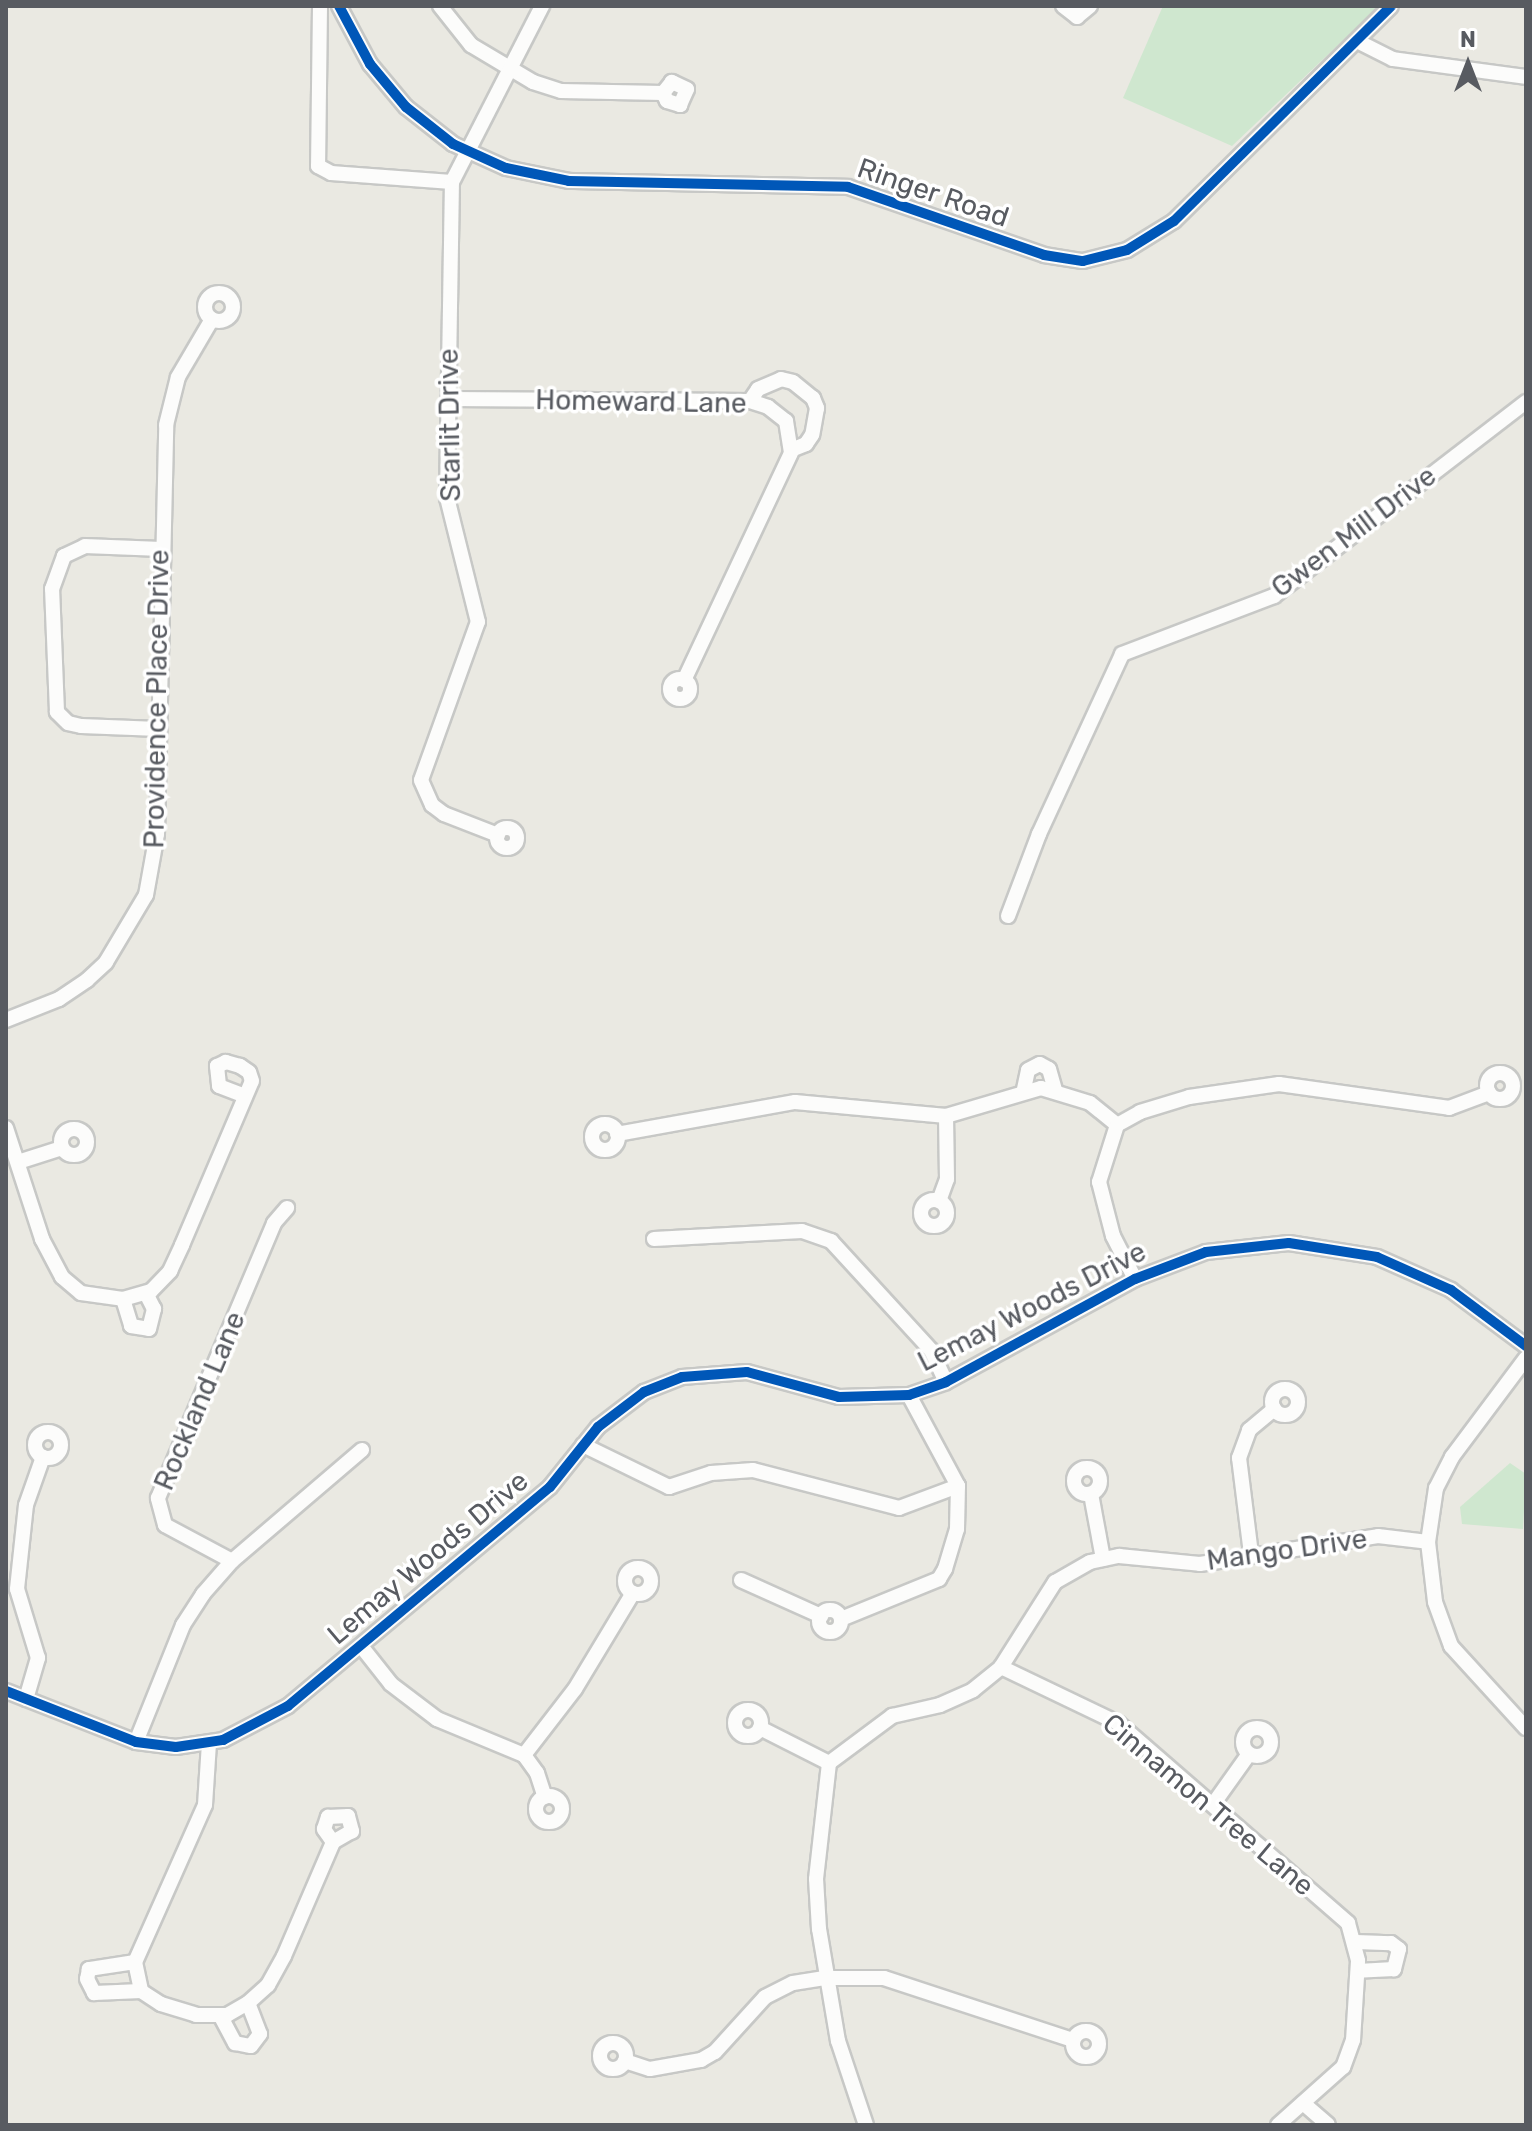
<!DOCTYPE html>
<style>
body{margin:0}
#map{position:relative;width:1532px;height:2131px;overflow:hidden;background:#eae9e2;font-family:Rubik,sans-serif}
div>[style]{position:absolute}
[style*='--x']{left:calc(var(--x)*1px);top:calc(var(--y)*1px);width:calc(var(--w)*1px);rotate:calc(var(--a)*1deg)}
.green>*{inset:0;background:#cfe7cf}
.roads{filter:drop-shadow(2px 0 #c7c8c6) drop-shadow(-2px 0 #c7c8c6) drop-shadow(0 2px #c7c8c6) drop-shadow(0 -2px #c7c8c6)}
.minor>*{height:14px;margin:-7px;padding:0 7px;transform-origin:7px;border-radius:7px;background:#fcfcfb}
.minor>.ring{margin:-7px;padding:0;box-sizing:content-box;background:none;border:14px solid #fcfcfb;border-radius:50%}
.cycleway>*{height:10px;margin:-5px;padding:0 5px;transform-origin:5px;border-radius:5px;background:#0057b8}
span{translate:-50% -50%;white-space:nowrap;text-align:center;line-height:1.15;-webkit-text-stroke:7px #fff;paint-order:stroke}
.street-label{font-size:28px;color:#585b61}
.frame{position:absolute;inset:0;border:8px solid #585b61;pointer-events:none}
.north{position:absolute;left:1428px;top:24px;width:80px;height:80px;-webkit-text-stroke:6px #fff;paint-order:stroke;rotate:0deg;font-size:22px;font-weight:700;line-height:32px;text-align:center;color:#585b61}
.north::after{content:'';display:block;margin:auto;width:28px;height:36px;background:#585b61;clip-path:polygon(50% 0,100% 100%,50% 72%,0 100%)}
</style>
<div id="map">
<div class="green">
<div style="clip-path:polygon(1163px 6px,1379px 6px,1232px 146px,1123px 98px)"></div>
<div style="clip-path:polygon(1510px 1463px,1526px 1474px,1523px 1529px,1462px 1524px,1460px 1507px)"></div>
</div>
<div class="roads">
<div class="minor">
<div style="--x:320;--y:6;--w:160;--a:90.7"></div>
<div style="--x:318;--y:166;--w:15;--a:28"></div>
<div style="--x:331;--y:173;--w:121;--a:4.3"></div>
<div style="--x:339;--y:6;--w:66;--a:61.9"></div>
<div style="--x:370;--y:64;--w:56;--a:50.1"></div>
<div style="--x:406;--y:107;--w:60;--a:38.2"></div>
<div style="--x:453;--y:144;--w:58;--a:24.4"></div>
<div style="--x:506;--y:168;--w:64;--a:11.7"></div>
<div style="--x:569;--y:181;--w:279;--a:1.2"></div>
<div style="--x:848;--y:187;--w:207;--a:19.1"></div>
<div style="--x:1044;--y:255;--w:39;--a:9"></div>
<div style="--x:1083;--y:261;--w:45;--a:-14"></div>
<div style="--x:1127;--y:250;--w:55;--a:-31.7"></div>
<div style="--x:1174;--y:221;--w:305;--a:-44.7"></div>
<div style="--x:440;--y:6;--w:50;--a:51.5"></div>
<div style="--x:471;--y:45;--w:72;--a:30.8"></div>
<div style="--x:533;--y:82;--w:29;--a:18"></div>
<div style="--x:561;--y:91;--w:102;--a:1.1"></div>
<div style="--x:663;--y:93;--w:9;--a:63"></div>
<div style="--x:667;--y:101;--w:14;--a:17"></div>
<div style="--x:680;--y:105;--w:17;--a:-66"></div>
<div style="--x:687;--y:89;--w:17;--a:-155"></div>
<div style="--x:672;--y:82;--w:14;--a:129"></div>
<div style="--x:1063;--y:6;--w:18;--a:38"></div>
<div style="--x:1077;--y:17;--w:17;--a:-40"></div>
<div style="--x:1357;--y:41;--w:40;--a:26.6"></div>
<div style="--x:1393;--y:59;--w:134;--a:7.7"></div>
<div class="ring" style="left:205px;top:293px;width:14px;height:14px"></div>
<div style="--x:448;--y:399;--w:302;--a:0.4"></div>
<div style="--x:750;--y:401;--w:19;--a:18"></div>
<div style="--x:768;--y:407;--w:23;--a:38"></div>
<div style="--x:786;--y:421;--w:32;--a:81"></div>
<div style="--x:791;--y:453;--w:251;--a:115.2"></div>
<div style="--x:750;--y:401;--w:14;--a:-56"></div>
<div style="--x:758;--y:389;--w:25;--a:-23"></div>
<div style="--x:781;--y:379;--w:12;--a:14"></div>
<div style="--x:793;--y:382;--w:26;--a:39"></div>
<div style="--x:813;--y:398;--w:11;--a:68"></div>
<div style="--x:817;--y:408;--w:27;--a:100"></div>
<div style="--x:812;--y:435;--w:11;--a:124"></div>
<div style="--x:806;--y:444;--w:16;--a:158"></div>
<div class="ring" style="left:670px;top:679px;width:6px;height:6px"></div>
<div style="--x:159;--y:729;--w:78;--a:-177.8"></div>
<div style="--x:81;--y:726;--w:13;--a:-167"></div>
<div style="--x:68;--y:723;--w:16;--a:-135"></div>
<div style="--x:57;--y:712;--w:123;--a:-92.3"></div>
<div style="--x:52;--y:589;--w:35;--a:-70"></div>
<div style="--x:64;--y:556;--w:23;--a:-25"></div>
<div style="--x:85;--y:546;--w:76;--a:2.3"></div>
<div class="ring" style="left:497px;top:828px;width:6px;height:6px"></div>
<div style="--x:498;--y:835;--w:58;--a:-158.7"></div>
<div style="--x:444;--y:814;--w:15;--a:-143"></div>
<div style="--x:432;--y:805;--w:27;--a:-114"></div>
<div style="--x:421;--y:780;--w:168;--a:-70.2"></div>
<div style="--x:478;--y:622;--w:128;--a:-104"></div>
<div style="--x:447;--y:498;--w:316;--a:-89.1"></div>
<div style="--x:452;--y:182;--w:198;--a:-62.9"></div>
<div style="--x:1008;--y:916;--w:88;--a:-69.3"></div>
<div style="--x:1039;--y:834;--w:198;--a:-65.2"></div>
<div style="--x:1122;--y:654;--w:163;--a:-20.9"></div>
<div style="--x:1274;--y:596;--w:318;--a:-37.6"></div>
<div style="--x:6;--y:1020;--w:57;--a:-21.6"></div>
<div style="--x:59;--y:999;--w:34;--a:-34"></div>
<div style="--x:87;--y:980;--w:26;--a:-43"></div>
<div style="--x:106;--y:962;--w:78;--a:-59.2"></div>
<div style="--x:146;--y:895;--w:62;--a:-79.8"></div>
<div style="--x:157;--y:834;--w:409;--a:-88.7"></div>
<div style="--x:166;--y:425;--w:49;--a:-76"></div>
<div style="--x:178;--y:377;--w:67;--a:-59.6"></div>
<div class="ring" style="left:1487px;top:1073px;width:12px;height:12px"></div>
<div style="--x:1024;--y:1089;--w:19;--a:-78"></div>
<div style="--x:1028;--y:1070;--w:13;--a:-27"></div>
<div style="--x:1040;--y:1064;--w:10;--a:29"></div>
<div style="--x:1049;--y:1069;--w:22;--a:74"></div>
<div class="ring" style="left:592px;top:1124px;width:12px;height:12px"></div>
<div style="--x:6;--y:1128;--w:117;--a:72"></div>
<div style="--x:42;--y:1239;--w:43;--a:62.2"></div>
<div style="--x:62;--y:1277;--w:25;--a:40"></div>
<div style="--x:81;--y:1293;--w:42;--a:8.1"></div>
<div style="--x:123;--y:1299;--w:29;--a:-16"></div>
<div style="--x:151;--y:1291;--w:28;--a:-46"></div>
<div style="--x:170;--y:1271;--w:29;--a:-65"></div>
<div style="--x:182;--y:1245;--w:178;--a:-66.9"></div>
<div style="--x:252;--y:1081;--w:9;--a:-108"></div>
<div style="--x:249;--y:1072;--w:11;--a:-146"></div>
<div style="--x:240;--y:1066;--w:15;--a:-164"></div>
<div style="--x:226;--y:1062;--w:10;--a:156"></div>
<div style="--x:217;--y:1066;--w:20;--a:84"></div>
<div style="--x:219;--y:1086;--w:28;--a:21"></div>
<div class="ring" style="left:61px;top:1129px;width:12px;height:12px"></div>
<div style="--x:617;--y:1134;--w:181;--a:-10.2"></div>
<div style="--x:795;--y:1102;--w:152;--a:5.3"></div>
<div style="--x:946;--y:1116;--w:99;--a:-16.4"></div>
<div style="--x:1041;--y:1088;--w:51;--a:17"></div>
<div style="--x:1090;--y:1103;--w:35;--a:39"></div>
<div style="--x:18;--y:1162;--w:46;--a:-17.7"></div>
<div class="ring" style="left:921px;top:1200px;width:12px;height:12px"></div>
<div style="--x:939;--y:1201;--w:23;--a:-70"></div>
<div style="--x:947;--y:1179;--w:63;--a:-90.9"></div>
<div style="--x:654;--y:1239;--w:148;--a:-3.1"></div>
<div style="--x:802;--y:1231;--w:31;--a:19"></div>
<div style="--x:831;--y:1241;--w:148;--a:47.5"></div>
<div style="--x:931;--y:1350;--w:35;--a:65"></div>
<div style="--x:1135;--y:1279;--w:48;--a:-117.1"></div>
<div style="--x:1113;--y:1236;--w:56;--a:-104.5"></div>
<div style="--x:1099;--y:1182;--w:60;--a:-72.5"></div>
<div style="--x:1117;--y:1125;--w:26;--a:-29"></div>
<div style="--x:1140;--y:1112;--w:51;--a:-17"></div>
<div style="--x:1189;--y:1097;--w:91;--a:-8.2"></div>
<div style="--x:1279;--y:1084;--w:172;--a:8"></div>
<div style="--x:1449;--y:1108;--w:43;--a:-20.6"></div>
<div style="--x:123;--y:1299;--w:28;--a:73"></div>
<div style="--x:131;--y:1326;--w:18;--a:9"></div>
<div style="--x:149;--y:1329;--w:21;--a:-76"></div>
<div style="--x:154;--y:1309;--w:18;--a:-117"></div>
<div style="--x:1526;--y:1358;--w:124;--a:126.8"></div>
<div style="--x:1452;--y:1457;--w:35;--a:117"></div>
<div style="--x:1436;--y:1488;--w:55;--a:98.4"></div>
<div style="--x:1428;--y:1542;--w:60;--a:83.3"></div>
<div style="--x:1435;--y:1602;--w:47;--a:70"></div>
<div style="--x:1451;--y:1646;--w:111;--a:47.6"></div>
<div class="ring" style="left:1272px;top:1389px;width:12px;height:12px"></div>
<div class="ring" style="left:35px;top:1432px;width:12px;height:12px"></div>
<div style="--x:583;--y:1445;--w:96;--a:26"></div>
<div style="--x:669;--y:1487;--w:44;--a:-18.4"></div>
<div style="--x:711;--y:1473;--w:42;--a:-4.1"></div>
<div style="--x:753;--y:1470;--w:151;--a:14.6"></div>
<div style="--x:899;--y:1508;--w:63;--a:-20.4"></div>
<div class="ring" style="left:1074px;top:1468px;width:12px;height:12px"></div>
<div style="--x:1091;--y:1494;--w:66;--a:79.5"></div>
<div style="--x:1251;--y:1554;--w:97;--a:-97.1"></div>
<div style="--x:1239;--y:1458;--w:30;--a:-70"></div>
<div style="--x:1249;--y:1430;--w:33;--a:-40"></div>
<div style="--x:232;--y:1561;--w:76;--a:-151.8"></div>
<div style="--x:165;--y:1525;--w:28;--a:-105"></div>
<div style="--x:158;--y:1498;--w:298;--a:-67.1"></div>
<div style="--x:274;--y:1223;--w:20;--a:-49"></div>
<div class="ring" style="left:625px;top:1568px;width:12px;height:12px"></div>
<div style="--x:741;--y:1580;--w:88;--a:24.2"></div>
<div class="ring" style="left:819px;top:1610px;width:8px;height:8px"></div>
<div style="--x:841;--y:1619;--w:106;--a:-22.2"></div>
<div style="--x:939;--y:1579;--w:12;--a:-59"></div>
<div style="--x:945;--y:1569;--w:42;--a:-73.3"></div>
<div style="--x:957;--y:1529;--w:43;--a:-88.7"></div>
<div style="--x:958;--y:1486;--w:103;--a:-118.3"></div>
<div style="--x:361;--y:1646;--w:48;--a:51.7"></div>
<div style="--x:391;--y:1684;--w:58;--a:37.3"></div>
<div style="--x:437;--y:1719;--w:94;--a:22.5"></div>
<div style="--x:524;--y:1755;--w:22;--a:54"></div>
<div style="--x:537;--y:1773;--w:25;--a:72"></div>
<div style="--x:1001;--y:1667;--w:130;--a:25.6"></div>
<div style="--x:1118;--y:1723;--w:305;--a:41"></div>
<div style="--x:1348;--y:1923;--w:39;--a:75"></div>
<div style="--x:1358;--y:1961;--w:79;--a:93.6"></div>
<div style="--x:1353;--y:2040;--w:29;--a:110"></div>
<div style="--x:1343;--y:2067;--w:87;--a:138.3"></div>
<div style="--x:6;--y:1691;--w:140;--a:21.4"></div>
<div style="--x:136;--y:1742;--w:40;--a:7.1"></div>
<div style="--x:176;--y:1747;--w:48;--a:-8.5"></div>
<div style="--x:223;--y:1740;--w:73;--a:-27.6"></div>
<div style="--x:288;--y:1706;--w:341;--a:-39.9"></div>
<div style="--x:550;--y:1487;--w:77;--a:-51.3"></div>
<div style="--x:598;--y:1427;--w:58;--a:-37.3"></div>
<div style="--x:644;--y:1392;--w:41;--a:-21.5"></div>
<div style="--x:682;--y:1377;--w:65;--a:-4.4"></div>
<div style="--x:747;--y:1372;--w:95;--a:15.2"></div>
<div style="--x:839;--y:1397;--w:70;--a:-1.6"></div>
<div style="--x:909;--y:1395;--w:39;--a:-19"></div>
<div style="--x:946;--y:1382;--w:215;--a:-28.6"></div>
<div style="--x:1135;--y:1279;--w:76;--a:-20.8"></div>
<div style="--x:1206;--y:1252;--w:83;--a:-6.2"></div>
<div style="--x:1289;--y:1243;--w:89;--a:9"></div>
<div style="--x:1377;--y:1257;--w:81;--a:24"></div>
<div style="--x:1451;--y:1290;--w:94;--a:36.7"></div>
<div style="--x:26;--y:1699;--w:43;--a:-73.7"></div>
<div style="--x:38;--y:1658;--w:72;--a:-106.9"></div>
<div style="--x:17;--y:1589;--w:84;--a:-83.9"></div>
<div style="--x:26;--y:1505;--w:51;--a:-70.5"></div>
<div class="ring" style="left:735px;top:1710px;width:12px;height:12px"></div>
<div style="--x:760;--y:1728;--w:77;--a:26.9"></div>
<div class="ring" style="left:1243px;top:1728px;width:14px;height:14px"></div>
<div style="--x:136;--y:1742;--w:126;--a:-68.1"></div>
<div style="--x:183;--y:1625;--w:37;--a:-57"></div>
<div style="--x:203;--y:1594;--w:44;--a:-48.7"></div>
<div style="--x:232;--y:1561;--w:171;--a:-40.5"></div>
<div style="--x:209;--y:1743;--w:62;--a:93.7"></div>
<div style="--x:205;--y:1805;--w:172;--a:114"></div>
<div style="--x:135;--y:1962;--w:30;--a:78"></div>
<div style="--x:141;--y:1991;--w:24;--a:33"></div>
<div style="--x:161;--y:2004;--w:37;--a:17"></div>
<div style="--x:196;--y:2015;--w:31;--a:0"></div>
<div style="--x:227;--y:2015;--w:24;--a:-30"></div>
<div style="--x:248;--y:2003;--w:27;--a:-42"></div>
<div style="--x:268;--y:1985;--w:33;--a:-61"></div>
<div style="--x:284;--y:1956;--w:124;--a:-66.7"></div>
<div style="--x:333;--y:1842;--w:16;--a:-125"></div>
<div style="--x:324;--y:1829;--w:13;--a:-72"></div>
<div style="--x:328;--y:1817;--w:20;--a:-3"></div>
<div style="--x:348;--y:1816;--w:16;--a:75"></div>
<div style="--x:352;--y:1831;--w:22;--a:150"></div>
<div style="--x:524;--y:1755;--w:83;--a:-52.3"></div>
<div style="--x:575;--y:1689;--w:112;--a:-58.9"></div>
<div class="ring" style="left:536px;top:1796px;width:12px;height:12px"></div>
<div style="--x:1214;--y:1803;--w:60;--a:-54.5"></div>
<div style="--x:1356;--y:1942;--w:35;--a:2"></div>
<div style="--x:1391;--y:1943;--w:10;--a:37"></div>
<div style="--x:1399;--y:1949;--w:21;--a:104"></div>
<div style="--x:1394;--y:1969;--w:36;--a:177"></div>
<div style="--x:135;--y:1962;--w:47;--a:171.3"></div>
<div style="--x:89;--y:1969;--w:10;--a:101"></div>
<div style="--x:87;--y:1979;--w:16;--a:63"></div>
<div style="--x:94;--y:1993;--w:47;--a:-2.4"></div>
<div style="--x:220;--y:2015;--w:32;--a:62"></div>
<div style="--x:235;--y:2043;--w:16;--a:11"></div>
<div style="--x:251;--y:2046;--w:15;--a:-53"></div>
<div style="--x:260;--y:2034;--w:33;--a:-111"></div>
<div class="ring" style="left:1073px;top:2031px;width:12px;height:12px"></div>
<div class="ring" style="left:600px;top:2043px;width:12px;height:12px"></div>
<div style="--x:625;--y:2061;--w:26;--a:18"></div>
<div style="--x:650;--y:2069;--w:52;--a:-10"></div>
<div style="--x:701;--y:2060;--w:16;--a:-30"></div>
<div style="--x:715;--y:2052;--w:74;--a:-47.7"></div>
<div style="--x:765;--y:1997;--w:31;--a:-27"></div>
<div style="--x:793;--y:1983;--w:32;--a:-9"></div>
<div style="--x:825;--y:1978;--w:59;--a:0"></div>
<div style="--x:884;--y:1978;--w:199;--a:18.2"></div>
<div style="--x:1303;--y:2103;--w:33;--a:41"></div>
<div style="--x:866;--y:2125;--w:89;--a:-108.4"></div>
<div style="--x:838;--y:2041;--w:114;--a:-99.6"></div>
<div style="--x:819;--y:1929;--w:50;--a:-93.4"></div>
<div style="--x:816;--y:1879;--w:117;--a:-83.6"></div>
<div style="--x:829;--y:1763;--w:79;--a:-36.7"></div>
<div style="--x:892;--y:1716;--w:49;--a:-12.9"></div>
<div style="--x:940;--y:1705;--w:36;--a:-24"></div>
<div style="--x:973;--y:1690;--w:36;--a:-39"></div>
<div style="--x:1001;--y:1667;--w:101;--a:-57.6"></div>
<div style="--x:1055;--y:1582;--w:40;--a:-29.7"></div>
<div style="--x:1090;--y:1562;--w:30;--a:-12"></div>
<div style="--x:1119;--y:1556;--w:81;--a:5.6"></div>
<div style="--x:1200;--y:1564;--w:180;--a:-8.9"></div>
<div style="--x:1378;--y:1536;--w:50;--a:6.8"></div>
</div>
</div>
<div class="cycleway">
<div style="--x:339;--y:6;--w:66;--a:61.9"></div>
<div style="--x:370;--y:64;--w:56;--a:50.1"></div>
<div style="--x:406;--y:107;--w:60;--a:38.2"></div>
<div style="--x:453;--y:144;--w:58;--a:24.4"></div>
<div style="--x:506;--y:168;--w:64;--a:11.7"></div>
<div style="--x:569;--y:181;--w:279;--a:1.2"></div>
<div style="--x:848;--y:187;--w:207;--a:19.1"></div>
<div style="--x:1044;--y:255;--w:39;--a:9"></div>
<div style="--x:1083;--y:261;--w:45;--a:-14"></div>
<div style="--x:1127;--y:250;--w:55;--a:-31.7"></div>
<div style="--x:1174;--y:221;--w:305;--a:-44.7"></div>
<div style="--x:6;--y:1691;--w:140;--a:21.4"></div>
<div style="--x:136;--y:1742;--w:40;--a:7.1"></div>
<div style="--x:176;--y:1747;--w:48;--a:-8.5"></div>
<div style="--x:223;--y:1740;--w:73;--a:-27.6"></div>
<div style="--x:288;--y:1706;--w:341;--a:-39.9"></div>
<div style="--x:550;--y:1487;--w:77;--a:-51.3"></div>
<div style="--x:598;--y:1427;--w:58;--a:-37.3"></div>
<div style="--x:644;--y:1392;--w:41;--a:-21.5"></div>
<div style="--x:682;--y:1377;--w:65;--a:-4.4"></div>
<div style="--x:747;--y:1372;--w:95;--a:15.2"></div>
<div style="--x:839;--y:1397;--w:70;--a:-1.6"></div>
<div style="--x:909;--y:1395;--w:39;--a:-19"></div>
<div style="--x:946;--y:1382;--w:215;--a:-28.6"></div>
<div style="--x:1135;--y:1279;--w:76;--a:-20.8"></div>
<div style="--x:1206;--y:1252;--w:83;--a:-6.2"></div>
<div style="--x:1289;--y:1243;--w:89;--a:9"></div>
<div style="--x:1377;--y:1257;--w:81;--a:24"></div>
<div style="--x:1451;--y:1290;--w:94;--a:36.7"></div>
</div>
<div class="street-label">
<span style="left:933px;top:193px;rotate:19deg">Ringer Road</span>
<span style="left:641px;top:402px;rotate:1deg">Homeward Lane</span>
<span style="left:450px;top:425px;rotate:-91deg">Starlit Drive</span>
<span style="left:1354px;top:532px;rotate:-37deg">Gwen Mill Drive</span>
<span style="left:157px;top:699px;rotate:-89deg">Providence Place Drive</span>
<span style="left:1032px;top:1307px;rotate:-27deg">Lemay Woods Drive</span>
<span style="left:200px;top:1401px;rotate:-67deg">Rockland Lane</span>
<span style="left:1287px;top:1550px;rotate:-8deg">Mango Drive</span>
<span style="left:428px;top:1558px;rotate:-40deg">Lemay Woods Drive</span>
<span style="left:1208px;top:1805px;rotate:40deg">Cinnamon Tree Lane</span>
</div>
<div class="frame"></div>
<div class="north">N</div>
</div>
